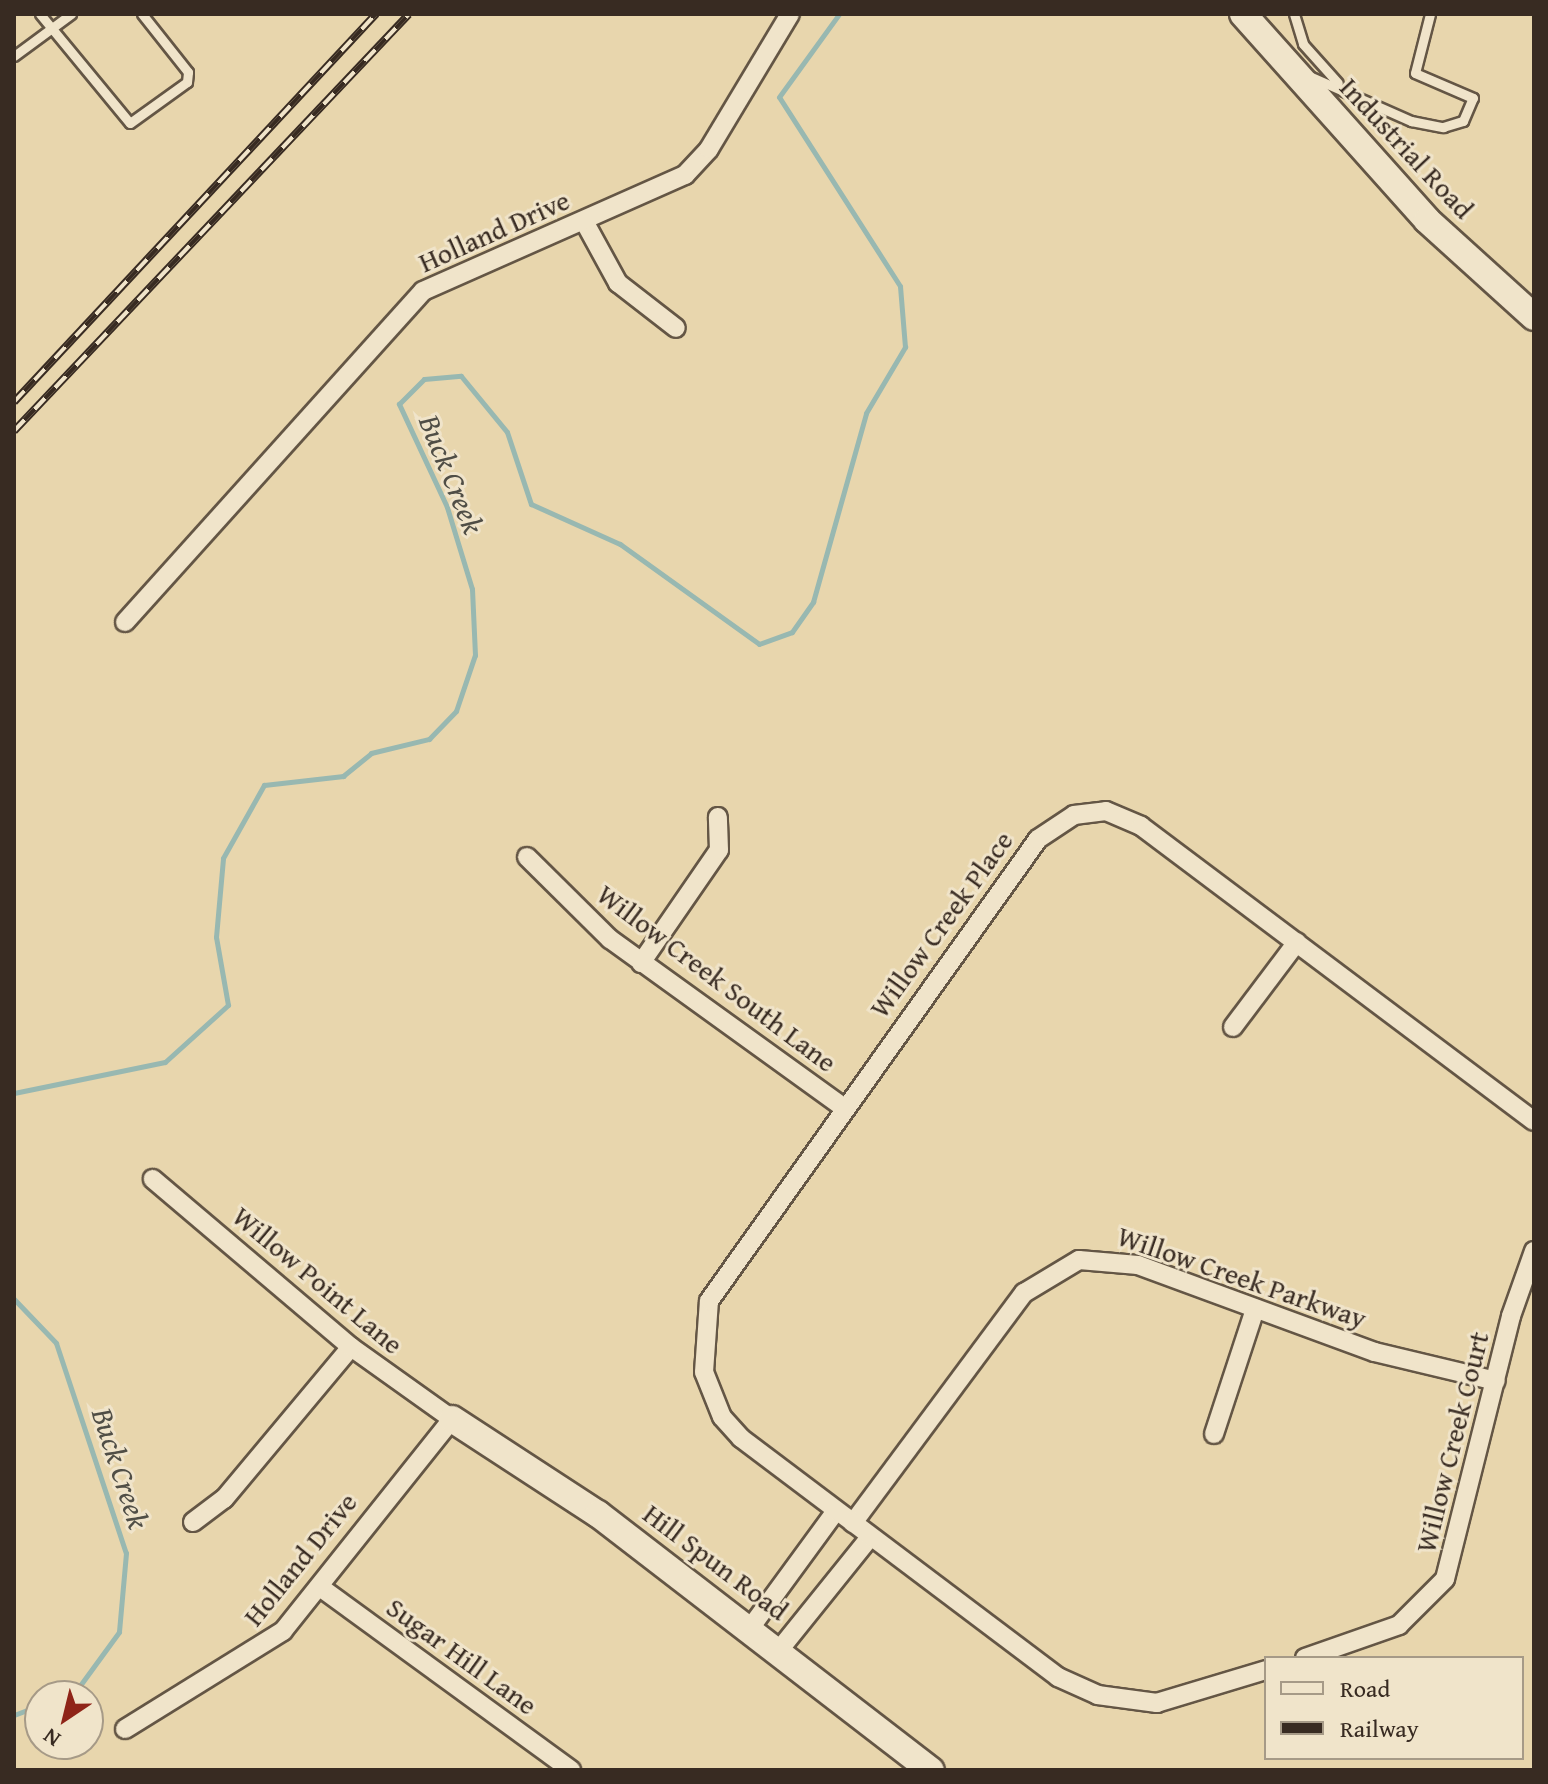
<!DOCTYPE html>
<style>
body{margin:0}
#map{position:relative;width:1548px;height:1784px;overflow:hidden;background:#e8d6ad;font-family:"Gentium Book Plus",serif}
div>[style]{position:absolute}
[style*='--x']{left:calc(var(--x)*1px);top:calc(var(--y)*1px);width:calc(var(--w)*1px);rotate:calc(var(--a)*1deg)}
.stream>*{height:5px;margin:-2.5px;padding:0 2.5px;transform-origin:2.5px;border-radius:2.5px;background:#98b8b1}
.roads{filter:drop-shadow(2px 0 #645645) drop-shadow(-2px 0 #645645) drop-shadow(0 2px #645645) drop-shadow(0 -2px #645645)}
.lane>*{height:9px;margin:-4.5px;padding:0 4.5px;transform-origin:4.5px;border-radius:4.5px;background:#f0e4ca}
.street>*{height:18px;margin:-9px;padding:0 9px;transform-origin:9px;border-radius:9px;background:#f0e4ca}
.secondary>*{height:26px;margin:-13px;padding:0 13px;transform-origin:13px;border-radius:13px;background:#f0e4ca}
.rail>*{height:8px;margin-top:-4px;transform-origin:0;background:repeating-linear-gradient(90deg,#f0e4ca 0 15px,#382b22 0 30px);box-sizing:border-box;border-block:2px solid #382b22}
span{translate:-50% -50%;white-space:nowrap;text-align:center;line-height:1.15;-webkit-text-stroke:6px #f0e4ca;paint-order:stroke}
.street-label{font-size:28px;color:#382b22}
.water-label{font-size:30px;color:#504e46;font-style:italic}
.frame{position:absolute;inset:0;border:16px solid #382b22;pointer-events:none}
.legend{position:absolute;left:1264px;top:1656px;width:260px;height:104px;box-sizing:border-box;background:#f0e4ca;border:2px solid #a69a87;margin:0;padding:10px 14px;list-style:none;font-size:24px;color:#382b22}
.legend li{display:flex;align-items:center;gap:16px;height:40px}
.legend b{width:40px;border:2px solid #a69a87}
.north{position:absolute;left:24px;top:1680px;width:80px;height:80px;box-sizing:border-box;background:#f0e4ca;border:2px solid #a69a87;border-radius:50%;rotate:215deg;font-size:22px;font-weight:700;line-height:32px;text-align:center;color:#382b22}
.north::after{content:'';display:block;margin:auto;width:28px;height:36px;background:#8f2418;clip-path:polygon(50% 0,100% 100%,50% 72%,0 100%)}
</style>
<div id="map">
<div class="stream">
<div style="--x:14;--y:1093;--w:154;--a:-11.6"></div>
<div style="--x:165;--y:1062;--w:85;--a:-42.1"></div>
<div style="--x:228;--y:1005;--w:69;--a:-100"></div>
<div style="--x:216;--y:937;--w:79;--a:-84.9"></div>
<div style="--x:223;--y:858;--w:84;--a:-60.7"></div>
<div style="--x:264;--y:785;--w:80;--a:-6.5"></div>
<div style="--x:343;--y:776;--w:36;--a:-39"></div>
<div style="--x:371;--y:753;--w:60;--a:-13.6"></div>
<div style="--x:429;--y:739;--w:39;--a:-46"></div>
<div style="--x:456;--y:711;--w:59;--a:-71.3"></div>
<div style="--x:475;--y:655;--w:66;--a:-92.6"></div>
<div style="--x:472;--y:589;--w:86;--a:-107"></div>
<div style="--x:447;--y:507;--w:114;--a:-115"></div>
<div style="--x:399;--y:404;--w:35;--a:-45"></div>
<div style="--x:424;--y:379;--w:37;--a:-5"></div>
<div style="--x:461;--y:376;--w:72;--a:50.6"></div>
<div style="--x:507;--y:432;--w:76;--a:71.6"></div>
<div style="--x:531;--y:504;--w:98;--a:24.2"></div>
<div style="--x:620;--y:544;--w:171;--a:35.7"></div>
<div style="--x:759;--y:644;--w:35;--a:-20"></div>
<div style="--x:792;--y:632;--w:37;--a:-55"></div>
<div style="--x:813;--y:602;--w:196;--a:-74.3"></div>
<div style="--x:866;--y:413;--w:77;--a:-59.4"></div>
<div style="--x:905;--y:347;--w:61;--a:-94.7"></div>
<div style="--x:900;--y:286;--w:224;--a:-122.6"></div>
<div style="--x:779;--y:97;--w:102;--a:-54.1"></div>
<div style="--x:14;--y:1299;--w:61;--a:46.3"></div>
<div style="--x:56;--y:1343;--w:221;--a:71.6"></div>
<div style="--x:126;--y:1553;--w:79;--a:95.1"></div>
<div style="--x:119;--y:1632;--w:73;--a:126.1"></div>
<div style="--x:76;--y:1691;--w:14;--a:159"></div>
<div style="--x:14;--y:1715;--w:28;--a:-21"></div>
</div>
<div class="roads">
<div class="lane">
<div style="--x:40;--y:14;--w:141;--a:50.5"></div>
<div style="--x:130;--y:123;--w:70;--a:-35.7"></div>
<div style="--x:187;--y:82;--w:10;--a:-84"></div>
<div style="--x:188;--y:72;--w:74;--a:-128.4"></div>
<div style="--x:1294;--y:14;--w:31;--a:73"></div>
<div style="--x:1303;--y:44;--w:52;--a:48.1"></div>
<div style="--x:14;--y:56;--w:71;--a:-36.4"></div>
<div style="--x:1307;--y:75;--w:114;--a:23.9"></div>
<div style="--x:1411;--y:121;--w:33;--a:11"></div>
<div style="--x:1443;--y:127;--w:21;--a:-17"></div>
<div style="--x:1463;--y:121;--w:25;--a:-67"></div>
<div style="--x:1473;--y:98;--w:63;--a:-156.7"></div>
<div style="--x:1415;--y:73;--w:61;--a:-75.7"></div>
</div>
<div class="street">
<div style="--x:584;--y:221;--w:71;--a:61.3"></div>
<div style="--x:618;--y:283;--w:73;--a:37.8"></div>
<div style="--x:125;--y:622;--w:445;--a:-48"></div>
<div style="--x:423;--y:291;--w:287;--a:-23.9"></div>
<div style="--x:685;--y:175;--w:35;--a:-47"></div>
<div style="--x:709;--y:149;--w:157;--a:-59"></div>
<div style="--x:527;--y:857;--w:117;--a:44.7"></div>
<div style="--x:610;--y:939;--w:287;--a:35.8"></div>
<div style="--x:641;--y:963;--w:137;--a:-55.4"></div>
<div style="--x:719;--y:850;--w:33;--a:-92"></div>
<div style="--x:1233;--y:1027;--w:106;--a:-53"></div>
<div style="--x:1214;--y:1434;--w:132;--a:-71.8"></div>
<div style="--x:193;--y:1522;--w:39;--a:-37"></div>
<div style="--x:224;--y:1499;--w:198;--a:-50.1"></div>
<div style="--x:853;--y:1523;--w:287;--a:-53.4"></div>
<div style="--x:1024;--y:1293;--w:64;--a:-31"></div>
<div style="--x:1079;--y:1260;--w:59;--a:4.8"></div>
<div style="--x:1138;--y:1265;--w:252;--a:20.2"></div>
<div style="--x:1375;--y:1352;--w:124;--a:13.5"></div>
<div style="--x:320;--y:1587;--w:311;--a:36.1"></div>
<div style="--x:751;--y:1627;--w:144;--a:-53.8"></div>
<div style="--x:780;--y:1649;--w:144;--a:-51.2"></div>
<div style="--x:1305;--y:1658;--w:100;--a:-19.3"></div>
<div style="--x:1399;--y:1625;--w:65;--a:-45"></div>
<div style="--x:1445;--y:1579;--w:271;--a:-75.9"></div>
<div style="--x:1511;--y:1316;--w:69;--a:-70.5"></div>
<div style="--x:1266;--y:1670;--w:114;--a:163.2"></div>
<div style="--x:1157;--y:1703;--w:60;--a:-172.3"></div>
<div style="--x:1098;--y:1695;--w:44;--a:-155.8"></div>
<div style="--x:1058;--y:1677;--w:397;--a:-143"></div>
<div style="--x:741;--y:1438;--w:28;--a:-132"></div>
<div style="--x:722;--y:1417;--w:48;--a:-111.8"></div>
<div style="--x:704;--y:1372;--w:71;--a:-86"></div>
<div style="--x:709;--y:1301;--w:567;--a:-54.54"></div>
<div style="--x:1038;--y:839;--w:43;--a:-33.7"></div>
<div style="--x:1074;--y:815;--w:32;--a:-7"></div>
<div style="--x:1106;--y:811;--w:38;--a:23"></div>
<div style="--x:1141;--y:826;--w:491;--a:36.9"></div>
<div style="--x:125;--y:1729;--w:186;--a:-31.8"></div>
<div style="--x:283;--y:1631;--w:271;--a:-51.4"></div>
<div style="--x:452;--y:1419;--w:124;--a:-144.5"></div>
<div style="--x:351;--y:1347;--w:260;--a:-139.7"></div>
</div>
<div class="secondary">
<div style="--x:1243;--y:14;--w:276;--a:48.2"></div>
<div style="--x:1427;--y:220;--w:144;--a:42.2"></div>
<div style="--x:452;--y:1419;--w:174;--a:33.1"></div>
<div style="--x:598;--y:1514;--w:420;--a:37.6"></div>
</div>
</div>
<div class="rail">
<div style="--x:14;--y:402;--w:531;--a:-46.99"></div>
<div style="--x:14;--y:431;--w:574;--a:-46.55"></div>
</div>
<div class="street-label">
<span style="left:1407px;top:148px;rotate:47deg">Industrial Road</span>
<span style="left:494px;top:231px;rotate:-24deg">Holland Drive</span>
<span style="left:941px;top:924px;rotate:-54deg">Willow Creek Place</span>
<span style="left:717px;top:978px;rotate:37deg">Willow Creek South Lane</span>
<span style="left:1242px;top:1277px;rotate:19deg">Willow Creek Parkway</span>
<span style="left:318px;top:1280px;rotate:40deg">Willow Point Lane</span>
<span style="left:1452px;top:1442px;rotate:-76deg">Willow Creek Court</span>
<span style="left:300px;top:1559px;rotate:-51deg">Holland Drive</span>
<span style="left:716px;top:1562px;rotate:37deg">Hill Spun Road</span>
<span style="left:462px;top:1656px;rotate:36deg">Sugar Hill Lane</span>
</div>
<div class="water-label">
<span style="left:452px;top:474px;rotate:68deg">Buck Creek</span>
<span style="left:121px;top:1468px;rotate:72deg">Buck Creek</span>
</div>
<div class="frame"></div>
<ul class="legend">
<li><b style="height:10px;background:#f0e4ca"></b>Road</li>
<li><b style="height:10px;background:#382b22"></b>Railway</li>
</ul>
<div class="north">N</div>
</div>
